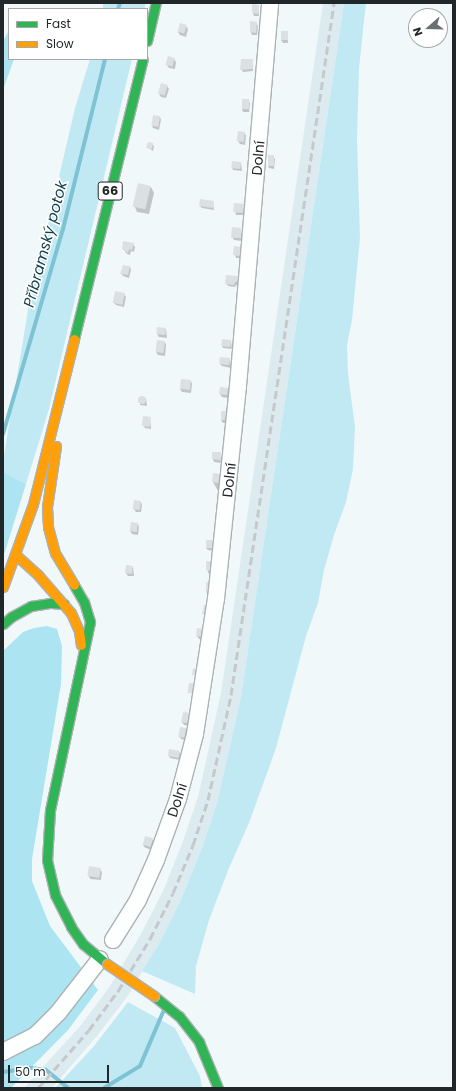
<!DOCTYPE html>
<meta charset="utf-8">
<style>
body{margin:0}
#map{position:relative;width:456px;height:1091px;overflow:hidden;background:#f1f8fa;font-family:Poppins,sans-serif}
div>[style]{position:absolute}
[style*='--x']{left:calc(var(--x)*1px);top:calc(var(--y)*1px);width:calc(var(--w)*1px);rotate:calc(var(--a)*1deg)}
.built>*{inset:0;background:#dcebf0}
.green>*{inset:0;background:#c1e9f3;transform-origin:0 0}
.forest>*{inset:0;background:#ace4f1}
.shadow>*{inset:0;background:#0003}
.stream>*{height:4px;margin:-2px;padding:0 2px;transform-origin:2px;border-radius:2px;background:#7dc3d4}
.building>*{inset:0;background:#dbe0e2;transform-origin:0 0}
.round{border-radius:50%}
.roads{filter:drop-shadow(1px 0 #acb2b4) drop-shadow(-1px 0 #acb2b4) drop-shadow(0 1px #acb2b4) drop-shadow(0 -1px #acb2b4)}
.street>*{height:16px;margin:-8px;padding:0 8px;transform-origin:8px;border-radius:8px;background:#fdfefe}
.fast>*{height:9px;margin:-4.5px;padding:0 4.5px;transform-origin:4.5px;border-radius:4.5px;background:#30b455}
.slow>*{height:9px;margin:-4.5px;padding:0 4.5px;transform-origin:4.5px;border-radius:4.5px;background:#ff9f0a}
.rail>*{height:3px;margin-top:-1.5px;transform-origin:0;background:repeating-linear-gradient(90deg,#c6c8ca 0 8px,transparent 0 12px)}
.bridges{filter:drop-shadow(1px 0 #acb2b4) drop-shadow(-1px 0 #acb2b4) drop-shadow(0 1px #acb2b4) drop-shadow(0 -1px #acb2b4)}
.slow-bridge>*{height:9px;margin:-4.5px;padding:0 4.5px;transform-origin:4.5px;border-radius:4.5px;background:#ff9f0a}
span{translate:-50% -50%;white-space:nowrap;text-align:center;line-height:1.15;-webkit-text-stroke:3px #fff;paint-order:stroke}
.shield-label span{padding:1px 3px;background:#fff;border:1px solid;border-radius:3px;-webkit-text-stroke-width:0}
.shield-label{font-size:13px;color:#212628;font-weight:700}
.street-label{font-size:14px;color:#212628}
.water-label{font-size:15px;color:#113e48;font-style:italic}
.frame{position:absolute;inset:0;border:4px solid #212628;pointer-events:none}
.legend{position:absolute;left:8px;top:8px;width:140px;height:52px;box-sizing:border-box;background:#fff;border:1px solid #a6a8a9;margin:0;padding:5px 7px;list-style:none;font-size:12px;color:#212628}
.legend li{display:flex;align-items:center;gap:8px;height:20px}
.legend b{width:20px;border:1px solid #a6a8a9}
.north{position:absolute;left:408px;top:8px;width:40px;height:40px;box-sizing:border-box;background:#fff;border:1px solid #a6a8a9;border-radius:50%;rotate:250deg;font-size:11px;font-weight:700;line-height:16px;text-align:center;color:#212628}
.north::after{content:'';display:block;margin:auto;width:14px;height:18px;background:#6a7072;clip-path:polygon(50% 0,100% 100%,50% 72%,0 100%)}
.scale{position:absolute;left:8px;top:1065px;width:101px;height:18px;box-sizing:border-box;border:2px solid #212628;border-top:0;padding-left:5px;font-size:12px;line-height:14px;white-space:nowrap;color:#212628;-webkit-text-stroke:3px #fff;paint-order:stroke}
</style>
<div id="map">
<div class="built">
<div style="clip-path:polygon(323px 3px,344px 3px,241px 697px,217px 803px,202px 848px,182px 897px,159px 944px,127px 997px,97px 1036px,52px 1088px,24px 1088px,82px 1024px,110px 986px,141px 934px,164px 889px,183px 841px,198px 797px,221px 693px)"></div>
</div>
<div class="green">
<div style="left:103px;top:3px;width:42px;height:6px"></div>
<div style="clip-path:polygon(344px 3px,366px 3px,359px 68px,357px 139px,360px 238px,352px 320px,347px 345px,348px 374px,355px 427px,353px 469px,346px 502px,334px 535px,324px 570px,318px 603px,306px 636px,276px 748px,249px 823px,229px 868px,209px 920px,196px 966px,195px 994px,142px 971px,159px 944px,182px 897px,202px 848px,217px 803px,241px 697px)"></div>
<div style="clip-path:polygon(90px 59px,132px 59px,49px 409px,26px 484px,3px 472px,3px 461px,28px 310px,75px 108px)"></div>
<div style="clip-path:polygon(128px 1002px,175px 1028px,200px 1076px,202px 1088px,55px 1088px,94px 1046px)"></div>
</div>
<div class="forest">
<div style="clip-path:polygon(9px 30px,9px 59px,14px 59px,3px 90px,3px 41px)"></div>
<div style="clip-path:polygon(3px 472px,26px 484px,3px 558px)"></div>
<div style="clip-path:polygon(47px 626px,57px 629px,62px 646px,61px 684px,32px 859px,32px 881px,50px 926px,98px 990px,68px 1030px,11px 1088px,3px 1088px,3px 651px,23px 632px,34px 628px)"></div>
</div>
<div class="shadow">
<div style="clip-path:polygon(258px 6px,259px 16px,254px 16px,253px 13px)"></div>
<div style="clip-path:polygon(256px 23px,258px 26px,257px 35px,252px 35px,251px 32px)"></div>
<div style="clip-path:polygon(186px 26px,188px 29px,186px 37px,180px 35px,178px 32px)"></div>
<div style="clip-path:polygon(287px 32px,288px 43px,283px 43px,281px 40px)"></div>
<div style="clip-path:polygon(174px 59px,176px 62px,175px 69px,169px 68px,167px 65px)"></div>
<div style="clip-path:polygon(252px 60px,253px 71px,243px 72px,241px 69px)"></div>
<div style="clip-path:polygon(167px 86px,169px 89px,166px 98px,161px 97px,159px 94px)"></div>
<div style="clip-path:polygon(248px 100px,250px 103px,249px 112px,243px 112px,242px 109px)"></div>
<div style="clip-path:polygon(160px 117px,161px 120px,159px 130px,153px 128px,152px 126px)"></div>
<div style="clip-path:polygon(239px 132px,244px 133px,246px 135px,245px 145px,240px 144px,238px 141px)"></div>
<div style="clip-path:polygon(152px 144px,154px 146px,153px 151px,147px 147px)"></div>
<div style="clip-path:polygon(273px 156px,275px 159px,274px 169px,269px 168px,268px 166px)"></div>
<div style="clip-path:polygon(241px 163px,242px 171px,233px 170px,232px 167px)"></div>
<div style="clip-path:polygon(151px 187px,154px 193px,149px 214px,137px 212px,134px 205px)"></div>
<div style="clip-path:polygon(213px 202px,214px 210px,202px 208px,200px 206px)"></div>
<div style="clip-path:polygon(234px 204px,245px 205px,246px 215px,236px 215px)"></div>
<div style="clip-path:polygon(241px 229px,242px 241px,234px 240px,232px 237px)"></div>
<div style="clip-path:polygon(133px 244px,135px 247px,134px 252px,131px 251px,130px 255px,127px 254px,123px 249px)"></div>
<div style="clip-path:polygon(241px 248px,242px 258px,236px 258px,235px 255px)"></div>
<div style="clip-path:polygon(130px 267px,131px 270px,129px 278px,123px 276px,121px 273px)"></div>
<div style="clip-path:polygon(238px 277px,239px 285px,236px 285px,235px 287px,228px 286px,226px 283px)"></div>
<div style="clip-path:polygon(124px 294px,126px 297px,124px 307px,116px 305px,114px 303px)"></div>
<div style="clip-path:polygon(166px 329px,167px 338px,159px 337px,157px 334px)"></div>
<div style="clip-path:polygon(231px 341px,232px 349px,223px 348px,222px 346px)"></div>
<div style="clip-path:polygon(165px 342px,166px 345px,165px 356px,158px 355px,156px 352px)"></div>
<div style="clip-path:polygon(230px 359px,231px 368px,222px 366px,220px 364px)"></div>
<div style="clip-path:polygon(191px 381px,192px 384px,191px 393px,182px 392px,180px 389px)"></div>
<div style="clip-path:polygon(228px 388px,228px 398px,222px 397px,220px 394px)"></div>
<div style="clip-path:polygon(140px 397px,146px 398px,147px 406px,140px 405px)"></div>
<div style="clip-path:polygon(229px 415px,228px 423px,223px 423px,221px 420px)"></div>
<div style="clip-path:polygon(150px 418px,151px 429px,145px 428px,143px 425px)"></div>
<div style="clip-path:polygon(220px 453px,221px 463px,214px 462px,213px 459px)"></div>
<div style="clip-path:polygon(219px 475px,224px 484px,223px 492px,218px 491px,213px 482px)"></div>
<div style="clip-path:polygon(141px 502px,142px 505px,141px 512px,136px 512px,134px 509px)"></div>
<div style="clip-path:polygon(138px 524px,139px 527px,138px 535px,132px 534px,130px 531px)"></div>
<div style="clip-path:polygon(213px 541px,214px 551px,208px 550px,206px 548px)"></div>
<div style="clip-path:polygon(207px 562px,214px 573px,208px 573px)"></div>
<div style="clip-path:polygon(133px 567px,134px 576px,128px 576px,126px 573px)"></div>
<div style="clip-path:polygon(205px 630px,206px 639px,199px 639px,197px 636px)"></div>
<div style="clip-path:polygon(189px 714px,191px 717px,189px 726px,184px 725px,182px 722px)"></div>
<div style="clip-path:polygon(186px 729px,187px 732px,185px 740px,181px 739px,179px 736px)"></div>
<div style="clip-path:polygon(179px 752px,181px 755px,180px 760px,170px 758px,169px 756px)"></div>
<div style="clip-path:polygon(152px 839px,154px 842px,151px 850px,144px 847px,143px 844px)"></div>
<div style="clip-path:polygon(90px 868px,100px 869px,102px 872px,101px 880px,90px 879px,89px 876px)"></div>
</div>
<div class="stream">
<div style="--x:118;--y:9;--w:6;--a:-72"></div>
<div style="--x:3;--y:434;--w:214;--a:-73.7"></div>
<div style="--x:63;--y:229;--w:175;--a:-76.1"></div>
<div style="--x:3;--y:1072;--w:28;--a:-8"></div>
<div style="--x:31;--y:1068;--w:15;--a:8"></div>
<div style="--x:46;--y:1070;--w:28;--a:39"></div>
<div style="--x:104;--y:1088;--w:42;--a:-31.4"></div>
<div style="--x:140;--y:1066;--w:59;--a:-66.9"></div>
</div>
<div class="building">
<div style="clip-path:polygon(252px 4px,259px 5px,258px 14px,252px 13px)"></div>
<div style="clip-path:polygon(250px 21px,257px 22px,256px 33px,250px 32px)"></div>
<div style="left:180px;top:23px;width:7px;height:9px;rotate:16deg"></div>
<div style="left:281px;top:31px;width:7px;height:9px"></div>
<div style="left:168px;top:56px;width:7px;height:9px;rotate:16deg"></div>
<div style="clip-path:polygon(241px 59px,253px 59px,252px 69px,240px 70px)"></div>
<div style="left:161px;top:83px;width:7px;height:11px;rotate:16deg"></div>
<div style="left:242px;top:99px;width:7px;height:10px"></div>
<div style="left:153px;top:115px;width:7px;height:11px;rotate:8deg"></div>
<div style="left:238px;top:131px;width:7px;height:10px;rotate:8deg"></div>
<div style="clip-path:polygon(148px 142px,153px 143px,152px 149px,146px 148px)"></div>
<div style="left:268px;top:155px;width:6px;height:11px"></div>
<div style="left:232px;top:161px;width:9px;height:7px;rotate:6deg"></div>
<div style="left:138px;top:183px;width:13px;height:24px;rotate:13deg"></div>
<div style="left:200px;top:199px;width:14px;height:7px;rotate:8deg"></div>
<div style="left:234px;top:203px;width:11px;height:9px;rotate:5deg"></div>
<div style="clip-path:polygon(232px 227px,241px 228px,241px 238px,231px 238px)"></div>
<div style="clip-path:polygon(123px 241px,134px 243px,132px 250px,129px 249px,128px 253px,122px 249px)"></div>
<div style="left:234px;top:246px;width:7px;height:9px;rotate:8deg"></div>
<div style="clip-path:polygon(123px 265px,130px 266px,128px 275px,120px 274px)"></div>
<div style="clip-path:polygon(226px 275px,238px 276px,238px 282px,235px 282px,234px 285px,225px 284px)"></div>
<div style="left:115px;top:291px;width:10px;height:12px;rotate:11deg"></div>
<div style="left:157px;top:327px;width:9px;height:7px;rotate:6deg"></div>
<div style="left:222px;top:339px;width:9px;height:7px;rotate:6deg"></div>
<div style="left:157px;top:340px;width:8px;height:12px;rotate:7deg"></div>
<div style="left:220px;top:357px;width:10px;height:7px;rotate:6deg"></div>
<div style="left:181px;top:379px;width:10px;height:10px;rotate:6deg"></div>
<div style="left:220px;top:387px;width:8px;height:7px;rotate:7deg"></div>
<div class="round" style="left:138px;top:396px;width:8px;height:8px"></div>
<div style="left:221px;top:411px;width:7px;height:9px"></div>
<div style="left:143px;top:416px;width:8px;height:10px;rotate:7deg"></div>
<div style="clip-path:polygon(212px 452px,221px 452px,220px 460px,212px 459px)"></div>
<div style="clip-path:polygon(213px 473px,220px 474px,218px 483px,212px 482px)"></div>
<div style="left:134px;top:500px;width:7px;height:9px;rotate:8deg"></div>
<div style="left:131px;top:522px;width:7px;height:9px;rotate:8deg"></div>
<div style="left:206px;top:540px;width:8px;height:8px"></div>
<div style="clip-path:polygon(206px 561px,214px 562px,213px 571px,206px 570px)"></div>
<div style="left:126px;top:565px;width:7px;height:8px;rotate:8deg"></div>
<div style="clip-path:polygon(206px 582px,212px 583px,211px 594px,206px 593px)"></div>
<div style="clip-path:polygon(204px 605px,210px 606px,209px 614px,202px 614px)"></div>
<div style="left:197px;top:628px;width:8px;height:8px;rotate:7deg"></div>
<div style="clip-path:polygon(193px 668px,200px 670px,200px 676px,192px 675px)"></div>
<div style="left:189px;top:683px;width:7px;height:10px;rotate:8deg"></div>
<div style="clip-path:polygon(185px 711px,190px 714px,187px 723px,181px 722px,183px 712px,185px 713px)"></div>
<div style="left:180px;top:727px;width:6px;height:10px;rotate:9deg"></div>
<div style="left:169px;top:749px;width:11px;height:7px;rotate:10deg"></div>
<div style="left:145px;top:836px;width:8px;height:9px;rotate:14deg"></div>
<div style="left:89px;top:866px;width:12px;height:10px;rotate:9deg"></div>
</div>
<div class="roads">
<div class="street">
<div style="--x:113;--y:940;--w:47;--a:-58"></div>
<div style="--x:138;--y:900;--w:44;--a:-65.8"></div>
<div style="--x:156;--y:860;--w:65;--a:-70.2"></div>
<div style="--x:178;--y:799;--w:67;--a:-75.3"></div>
<div style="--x:195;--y:734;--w:137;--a:-81.2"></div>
<div style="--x:216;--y:599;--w:214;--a:-84.1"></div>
<div style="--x:238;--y:386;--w:384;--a:-85.2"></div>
<div style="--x:3;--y:1052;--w:36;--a:-27"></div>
<div style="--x:35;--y:1036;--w:33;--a:-45"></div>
<div style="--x:58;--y:1013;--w:68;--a:-52.1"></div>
</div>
<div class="fast">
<div style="--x:147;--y:41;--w:39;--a:-77"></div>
<div style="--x:74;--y:339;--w:288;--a:-76.2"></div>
<div style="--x:74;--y:585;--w:20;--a:60"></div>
<div style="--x:84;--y:602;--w:21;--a:73"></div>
<div style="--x:90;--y:622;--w:192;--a:102"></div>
<div style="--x:50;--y:810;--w:50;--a:93.4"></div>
<div style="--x:47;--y:860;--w:36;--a:77"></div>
<div style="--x:55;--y:895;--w:36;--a:63"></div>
<div style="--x:71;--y:927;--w:21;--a:55"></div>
<div style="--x:83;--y:944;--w:31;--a:40"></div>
<div style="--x:3;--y:624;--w:11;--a:-41"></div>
<div style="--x:11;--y:617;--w:23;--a:-29"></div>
<div style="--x:31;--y:606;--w:20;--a:-9"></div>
<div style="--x:51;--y:603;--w:13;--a:4"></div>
<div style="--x:154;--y:996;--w:32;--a:39"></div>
<div style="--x:179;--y:1016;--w:33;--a:52"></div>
<div style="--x:199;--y:1042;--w:50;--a:67.6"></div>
</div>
<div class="slow">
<div style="--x:56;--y:446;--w:62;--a:98.4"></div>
<div style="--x:47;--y:507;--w:20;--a:87"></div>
<div style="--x:48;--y:527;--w:27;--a:75"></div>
<div style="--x:55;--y:553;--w:37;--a:59"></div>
<div style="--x:16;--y:555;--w:30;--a:42"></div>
<div style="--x:38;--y:575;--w:50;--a:49"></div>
<div style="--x:71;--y:613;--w:20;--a:66"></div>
<div style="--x:79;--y:631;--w:14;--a:82"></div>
<div style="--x:3;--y:587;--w:88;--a:-70.1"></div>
<div style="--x:33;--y:504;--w:170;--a:-76"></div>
</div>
</div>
<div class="rail">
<div style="--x:38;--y:1088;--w:77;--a:-48.7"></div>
<div style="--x:89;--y:1030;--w:49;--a:-53.4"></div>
<div style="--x:118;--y:991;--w:61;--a:-58.4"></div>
<div style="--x:150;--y:939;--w:51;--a:-63.4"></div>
<div style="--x:173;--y:893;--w:52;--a:-67.4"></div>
<div style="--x:193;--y:845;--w:47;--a:-71.6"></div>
<div style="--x:208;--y:800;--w:107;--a:-77.6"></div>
<div style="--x:231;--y:695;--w:700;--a:-81.53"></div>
</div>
<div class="bridges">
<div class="slow-bridge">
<div style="--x:107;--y:964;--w:57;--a:34.2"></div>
</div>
</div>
<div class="shield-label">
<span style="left:110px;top:191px">66</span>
</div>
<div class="street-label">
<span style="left:258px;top:158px;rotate:-85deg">Dolní</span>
<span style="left:229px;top:480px;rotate:-84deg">Dolní</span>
<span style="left:177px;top:800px;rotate:-72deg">Dolní</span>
</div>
<div class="water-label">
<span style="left:45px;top:244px;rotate:-75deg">Příbramský potok</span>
</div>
<div class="frame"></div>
<ul class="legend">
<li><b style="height:5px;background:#30b455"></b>Fast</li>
<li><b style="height:5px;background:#ff9f0a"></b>Slow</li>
</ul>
<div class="north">N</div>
<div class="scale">50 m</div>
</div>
